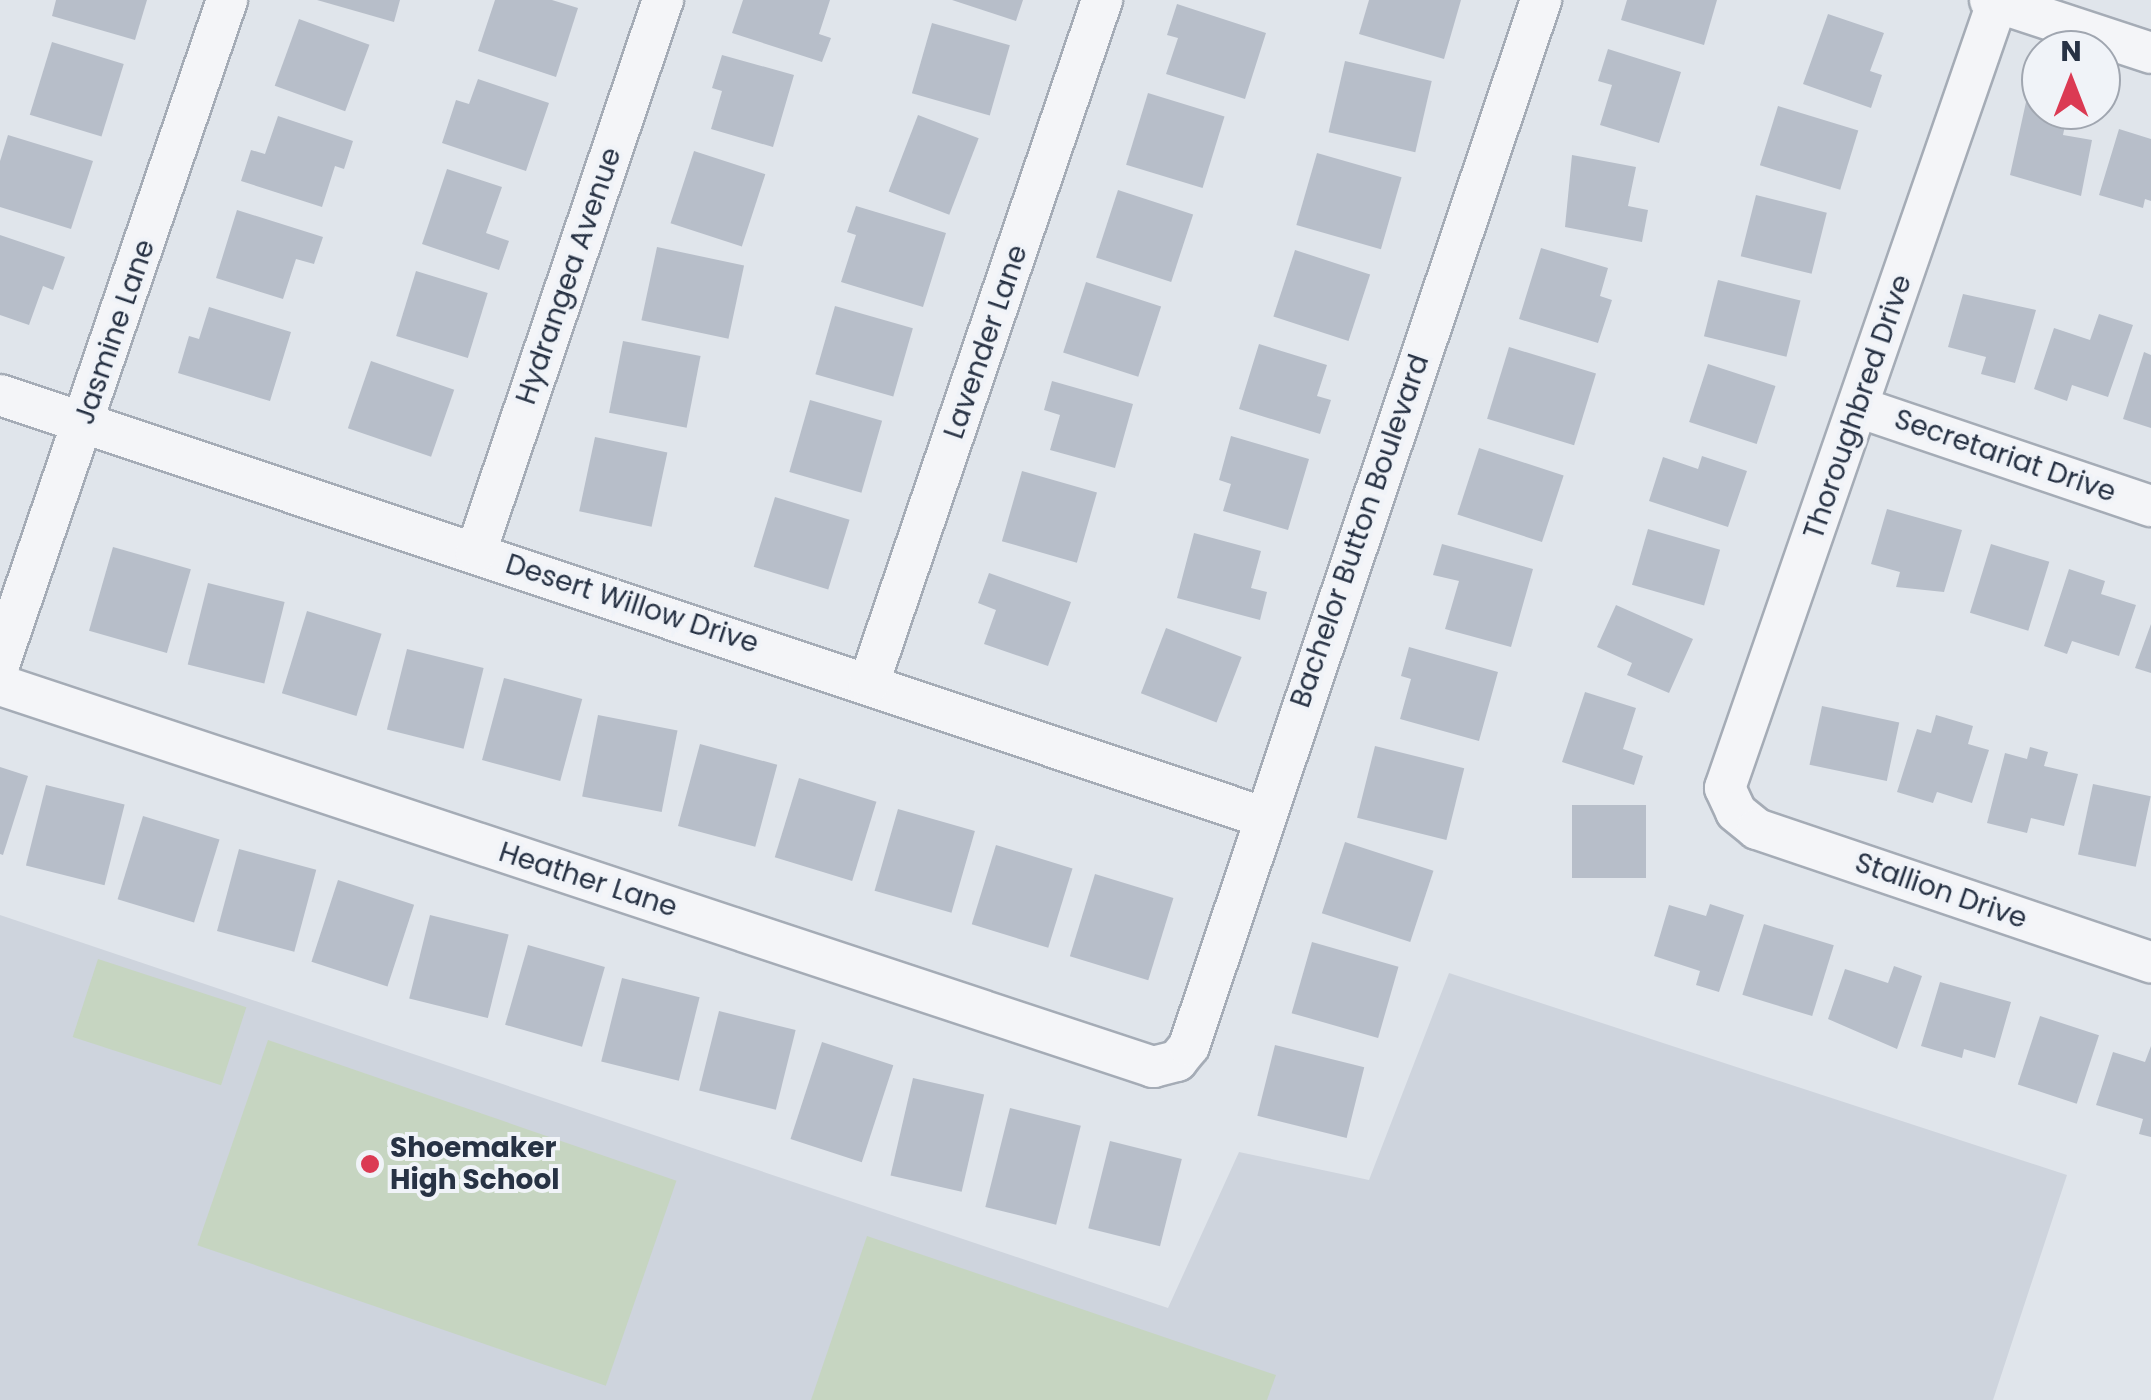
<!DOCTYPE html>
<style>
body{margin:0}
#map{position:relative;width:2151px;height:1400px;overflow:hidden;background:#e0e5eb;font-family:Poppins,sans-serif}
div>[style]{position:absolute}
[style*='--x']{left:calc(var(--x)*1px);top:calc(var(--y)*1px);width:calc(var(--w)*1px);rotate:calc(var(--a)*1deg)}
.built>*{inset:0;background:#ced4dd}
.green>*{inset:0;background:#c6d5c1;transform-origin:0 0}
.building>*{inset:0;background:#b7bec9;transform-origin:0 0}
.roads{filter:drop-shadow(2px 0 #a5acb6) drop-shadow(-2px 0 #a5acb6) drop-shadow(0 2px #a5acb6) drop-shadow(0 -2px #a5acb6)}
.minor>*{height:40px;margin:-20px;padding:0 20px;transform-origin:20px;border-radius:20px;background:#f4f5f8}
.dots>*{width:28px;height:28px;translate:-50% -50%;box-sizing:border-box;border:5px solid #f0f3f8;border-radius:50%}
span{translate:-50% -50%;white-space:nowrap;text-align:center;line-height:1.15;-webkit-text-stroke:8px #f0f3f8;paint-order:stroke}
.street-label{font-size:28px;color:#273244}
.poi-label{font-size:28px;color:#273244;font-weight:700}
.left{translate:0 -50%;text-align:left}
.north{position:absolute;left:2021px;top:30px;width:100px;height:100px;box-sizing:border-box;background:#f0f3f8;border:2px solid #a0a6b0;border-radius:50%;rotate:0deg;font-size:28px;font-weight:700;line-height:40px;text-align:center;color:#273244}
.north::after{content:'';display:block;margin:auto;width:35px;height:45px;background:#db3a53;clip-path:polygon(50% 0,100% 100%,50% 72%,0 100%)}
</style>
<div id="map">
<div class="built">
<div style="clip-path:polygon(0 915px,1168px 1308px,1239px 1152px,1369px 1180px,1449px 973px,2067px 1175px,1993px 1400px,0 1400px)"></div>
</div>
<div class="green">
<div style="left:98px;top:959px;width:156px;height:82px;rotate:18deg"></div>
<div style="left:268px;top:1040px;width:432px;height:217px;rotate:19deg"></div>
<div style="clip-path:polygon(867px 1236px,1276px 1375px,1267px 1400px,811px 1400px)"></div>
</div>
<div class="building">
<div style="clip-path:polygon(56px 0,147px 0,135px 40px,52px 16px)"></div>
<div style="clip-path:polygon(317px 0,400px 0,394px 22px)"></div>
<div style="clip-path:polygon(495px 0,552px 0,578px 8px,556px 77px,478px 51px)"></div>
<div style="clip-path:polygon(743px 0,830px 0,819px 34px,831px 38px,822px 62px,732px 33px)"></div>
<div style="clip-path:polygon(952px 0,1023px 0,1016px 21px)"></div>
<div style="clip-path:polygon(1369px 0,1461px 0,1444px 59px,1359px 34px)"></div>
<div style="clip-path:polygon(1627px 0,1717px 0,1704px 45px,1621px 20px)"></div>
<div style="clip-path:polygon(1177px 4px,1266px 33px,1245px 99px,1166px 74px,1178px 38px,1167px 35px)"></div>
<div style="clip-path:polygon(1828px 14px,1884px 33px,1870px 71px,1882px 75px,1871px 108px,1803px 84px)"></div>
<div style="left:299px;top:19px;width:75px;height:71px;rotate:20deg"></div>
<div style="left:932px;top:23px;width:81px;height:73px;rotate:16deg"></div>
<div style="left:52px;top:42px;width:75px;height:76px;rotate:17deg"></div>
<div style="clip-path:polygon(1608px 49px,1681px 72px,1659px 143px,1600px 125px,1612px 85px,1598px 81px)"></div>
<div style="clip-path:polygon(722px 55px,794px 75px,773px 147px,711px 129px,722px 91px,712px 88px)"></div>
<div style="left:1345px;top:61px;width:89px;height:73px;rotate:13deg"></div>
<div style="clip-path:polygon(478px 79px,549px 103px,526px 171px,442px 143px,456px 100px,469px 104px)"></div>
<div style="left:1148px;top:93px;width:80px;height:75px;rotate:17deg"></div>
<div style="clip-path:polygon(2026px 102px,2068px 111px,2063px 135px,2092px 140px,2081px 196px,2010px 175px)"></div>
<div style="left:1778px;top:106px;width:84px;height:62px;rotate:17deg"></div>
<div style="left:918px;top:115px;width:65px;height:82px;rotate:21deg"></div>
<div style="clip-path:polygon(278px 116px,353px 141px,344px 169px,335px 166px,322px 207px,241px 181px,251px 150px,265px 154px)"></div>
<div style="clip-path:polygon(2119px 129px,2151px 139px,2151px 201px,2145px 199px,2143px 208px,2099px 195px)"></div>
<div style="clip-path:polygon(8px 135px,93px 161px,71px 229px,0 207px,0 161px)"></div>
<div style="left:694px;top:151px;width:75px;height:76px;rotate:18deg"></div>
<div style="left:1317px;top:153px;width:88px;height:75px;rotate:16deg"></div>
<div style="clip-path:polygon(1572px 155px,1636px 167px,1628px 206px,1648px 210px,1642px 242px,1565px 227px)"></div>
<div style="clip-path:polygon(447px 169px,502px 187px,486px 233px,509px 241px,499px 270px,422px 244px)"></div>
<div style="left:1118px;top:190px;width:79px;height:71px;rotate:18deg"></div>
<div style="left:1756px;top:195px;width:73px;height:63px;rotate:14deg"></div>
<div style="clip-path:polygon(856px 206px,946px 233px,923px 307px,841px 282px,856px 235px,847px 232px)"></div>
<div style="clip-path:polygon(237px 210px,323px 237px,314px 264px,296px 259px,283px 299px,216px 278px)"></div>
<div style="clip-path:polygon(0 235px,65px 257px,53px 290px,43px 286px,29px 325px,0 315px)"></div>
<div style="left:657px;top:247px;width:89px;height:75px;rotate:12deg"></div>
<div style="clip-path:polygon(1541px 248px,1608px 268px,1600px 296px,1612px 300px,1598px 343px,1519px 319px)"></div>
<div style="left:1295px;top:250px;width:79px;height:70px;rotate:18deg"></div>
<div style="left:416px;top:271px;width:75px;height:68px;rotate:17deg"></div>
<div style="left:1718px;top:280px;width:85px;height:58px;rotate:14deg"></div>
<div style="left:1086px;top:282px;width:79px;height:74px;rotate:18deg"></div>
<div style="clip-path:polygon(1963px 294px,2036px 310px,2015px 383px,1981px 374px,1986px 357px,1948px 347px)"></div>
<div style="left:835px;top:306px;width:81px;height:71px;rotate:16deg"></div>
<div style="clip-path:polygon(209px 307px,291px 332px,270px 401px,178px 373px,189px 336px,199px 339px)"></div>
<div style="clip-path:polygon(2099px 314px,2133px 325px,2108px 397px,2072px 385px,2067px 401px,2034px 389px,2054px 328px,2090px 340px)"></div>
<div style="left:623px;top:341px;width:79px;height:73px;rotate:11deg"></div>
<div style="clip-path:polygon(1259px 344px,1327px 365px,1317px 396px,1331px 400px,1320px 434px,1239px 409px)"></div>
<div style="left:1509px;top:347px;width:91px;height:75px;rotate:17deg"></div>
<div style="clip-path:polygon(2144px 352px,2151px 355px,2151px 428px,2123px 419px)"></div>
<div style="left:371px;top:361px;width:88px;height:71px;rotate:19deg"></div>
<div style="left:1708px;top:364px;width:71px;height:61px;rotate:18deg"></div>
<div style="clip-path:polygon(1052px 381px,1133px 404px,1115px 468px,1050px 450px,1060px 415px,1044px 410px)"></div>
<div style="left:810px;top:400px;width:75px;height:75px;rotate:16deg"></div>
<div style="clip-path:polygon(1231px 436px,1309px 459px,1288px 530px,1223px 511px,1231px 484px,1219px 480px)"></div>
<div style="left:595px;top:437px;width:74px;height:76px;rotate:12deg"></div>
<div style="left:1479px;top:448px;width:89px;height:70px;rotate:18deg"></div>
<div style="clip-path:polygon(1702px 456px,1747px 471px,1728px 527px,1649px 501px,1663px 457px,1698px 469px)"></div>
<div style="left:1022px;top:471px;width:78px;height:73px;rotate:16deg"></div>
<div style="left:775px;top:497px;width:78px;height:73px;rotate:17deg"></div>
<div style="clip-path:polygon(1887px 509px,1962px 530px,1944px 592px,1896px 587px,1900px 572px,1871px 564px)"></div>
<div style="left:1648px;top:529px;width:75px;height:58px;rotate:16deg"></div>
<div style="clip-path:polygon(1194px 533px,1261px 551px,1251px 588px,1267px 592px,1260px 620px,1177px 598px)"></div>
<div style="clip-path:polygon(1442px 544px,1533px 569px,1511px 647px,1445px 629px,1459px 581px,1433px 575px)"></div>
<div style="left:1991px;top:544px;width:61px;height:72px;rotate:17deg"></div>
<div style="left:113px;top:547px;width:81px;height:87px;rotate:16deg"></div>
<div style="clip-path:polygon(2069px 569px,2105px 581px,2101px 594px,2136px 605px,2119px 656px,2072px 641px,2067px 654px,2044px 646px)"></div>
<div style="clip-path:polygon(989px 573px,1071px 602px,1048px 666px,984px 644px,996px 610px,978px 603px)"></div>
<div style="left:208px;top:583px;width:79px;height:84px;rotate:14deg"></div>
<div style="clip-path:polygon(1616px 605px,1693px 639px,1669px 693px,1627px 675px,1632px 663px,1597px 647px)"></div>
<div style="left:307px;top:611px;width:78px;height:86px;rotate:17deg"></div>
<div style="clip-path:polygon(2151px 624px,2151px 673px,2135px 668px)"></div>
<div style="left:1166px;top:628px;width:81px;height:70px;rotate:21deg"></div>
<div style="clip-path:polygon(1409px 647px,1498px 672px,1479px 741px,1400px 719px,1411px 679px,1401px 676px)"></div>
<div style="left:407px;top:649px;width:79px;height:83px;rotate:14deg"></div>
<div style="left:504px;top:678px;width:81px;height:85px;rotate:15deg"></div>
<div style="clip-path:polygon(1585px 692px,1636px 708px,1623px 749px,1643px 756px,1634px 785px,1562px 762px)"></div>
<div style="left:1822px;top:706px;width:79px;height:60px;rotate:12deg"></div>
<div style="left:598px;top:715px;width:81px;height:83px;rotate:11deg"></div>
<div style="clip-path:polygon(1936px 715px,1973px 726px,1968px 744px,1989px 750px,1972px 803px,1937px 792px,1933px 803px,1897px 792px,1917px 729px,1931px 733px)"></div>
<div style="left:700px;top:744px;width:80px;height:85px;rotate:15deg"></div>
<div style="left:1375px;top:746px;width:92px;height:74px;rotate:14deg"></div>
<div style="clip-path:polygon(2030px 747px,2048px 752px,2044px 766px,2078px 774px,2064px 826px,2031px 818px,2027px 833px,1987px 823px,2005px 753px,2027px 759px)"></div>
<div style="clip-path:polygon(0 767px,28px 776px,3px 855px,0 854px)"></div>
<div style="left:799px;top:778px;width:81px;height:83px;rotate:17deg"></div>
<div style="left:2093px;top:784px;width:59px;height:72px;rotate:12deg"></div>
<div style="left:46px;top:785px;width:81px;height:83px;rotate:14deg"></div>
<div style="left:1572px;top:805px;width:74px;height:73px"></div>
<div style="left:898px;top:809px;width:80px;height:85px;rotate:16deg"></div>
<div style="left:143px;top:816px;width:80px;height:87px;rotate:17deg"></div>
<div style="left:1345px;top:842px;width:93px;height:75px;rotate:18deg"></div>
<div style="left:996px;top:845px;width:80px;height:83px;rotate:17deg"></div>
<div style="left:239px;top:849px;width:80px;height:85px;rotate:15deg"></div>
<div style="left:1095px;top:874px;width:82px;height:86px;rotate:17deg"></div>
<div style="left:338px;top:880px;width:80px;height:86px;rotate:18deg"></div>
<div style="clip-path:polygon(1710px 904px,1744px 915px,1719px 992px,1696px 985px,1700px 971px,1654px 956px,1669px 905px,1706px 916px)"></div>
<div style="left:430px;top:915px;width:81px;height:86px;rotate:14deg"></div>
<div style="left:1764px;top:924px;width:73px;height:74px;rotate:17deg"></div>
<div style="left:1312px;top:942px;width:90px;height:74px;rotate:16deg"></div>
<div style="left:528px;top:945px;width:80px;height:83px;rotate:16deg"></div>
<div style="clip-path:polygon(1894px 966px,1922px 976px,1897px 1049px,1828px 1019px,1845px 969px,1888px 983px)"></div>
<div style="left:622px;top:978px;width:80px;height:86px;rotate:14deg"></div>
<div style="clip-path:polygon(1940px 982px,2011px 1002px,1995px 1058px,1964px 1049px,1962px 1058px,1921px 1046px)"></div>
<div style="left:719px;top:1011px;width:79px;height:82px;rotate:14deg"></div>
<div style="left:2040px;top:1016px;width:62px;height:72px;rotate:18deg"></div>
<div style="left:822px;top:1042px;width:75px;height:102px;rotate:18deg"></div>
<div style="left:1275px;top:1045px;width:92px;height:73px;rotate:14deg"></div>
<div style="clip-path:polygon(2151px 1046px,2151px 1137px,2139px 1134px,2143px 1119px,2096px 1105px,2113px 1052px,2145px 1062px)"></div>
<div style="left:913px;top:1078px;width:73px;height:100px;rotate:13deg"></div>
<div style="left:1010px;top:1108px;width:73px;height:102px;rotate:14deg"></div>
<div style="left:1110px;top:1141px;width:74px;height:90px;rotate:14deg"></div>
</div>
<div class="roads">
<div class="minor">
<div style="--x:1990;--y:0;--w:169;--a:18.2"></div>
<div style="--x:1998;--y:0;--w:834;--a:109.11"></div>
<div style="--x:1725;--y:788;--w:26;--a:65"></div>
<div style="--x:1736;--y:812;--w:27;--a:39"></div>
<div style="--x:1757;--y:829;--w:416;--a:18.7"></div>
<div style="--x:0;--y:395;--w:1332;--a:18.48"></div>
<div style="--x:1858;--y:407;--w:309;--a:18.7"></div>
<div style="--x:476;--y:552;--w:583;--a:-71.29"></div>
<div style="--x:0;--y:662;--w:700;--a:-71.07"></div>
<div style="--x:869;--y:683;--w:722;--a:-71.16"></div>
<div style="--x:0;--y:685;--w:1215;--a:18.33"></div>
<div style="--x:1153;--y:1067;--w:25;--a:-14"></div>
<div style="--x:1177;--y:1061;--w:19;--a:-51"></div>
<div style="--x:1189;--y:1046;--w:1104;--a:-71.4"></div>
</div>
</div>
<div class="dots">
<div style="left:370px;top:1164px;background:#db3a53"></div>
</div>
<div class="street-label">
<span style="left:569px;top:276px;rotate:-71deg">Hydrangea Avenue</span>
<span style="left:115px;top:332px;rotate:-71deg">Jasmine Lane</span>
<span style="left:986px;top:342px;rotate:-71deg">Lavender Lane</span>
<span style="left:1858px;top:407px;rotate:-71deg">Thoroughbred Drive</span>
<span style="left:2005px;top:456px;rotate:19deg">Secretariat Drive</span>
<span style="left:1360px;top:531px;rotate:-71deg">Bachelor Button Boulevard</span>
<span style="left:632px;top:604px;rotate:18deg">Desert Willow Drive</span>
<span style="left:588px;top:880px;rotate:18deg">Heather Lane</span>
<span style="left:1941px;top:891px;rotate:19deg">Stallion Drive</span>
</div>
<div class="poi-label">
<span class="left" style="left:390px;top:1164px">Shoemaker<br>High School</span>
</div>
<div class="north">N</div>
</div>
